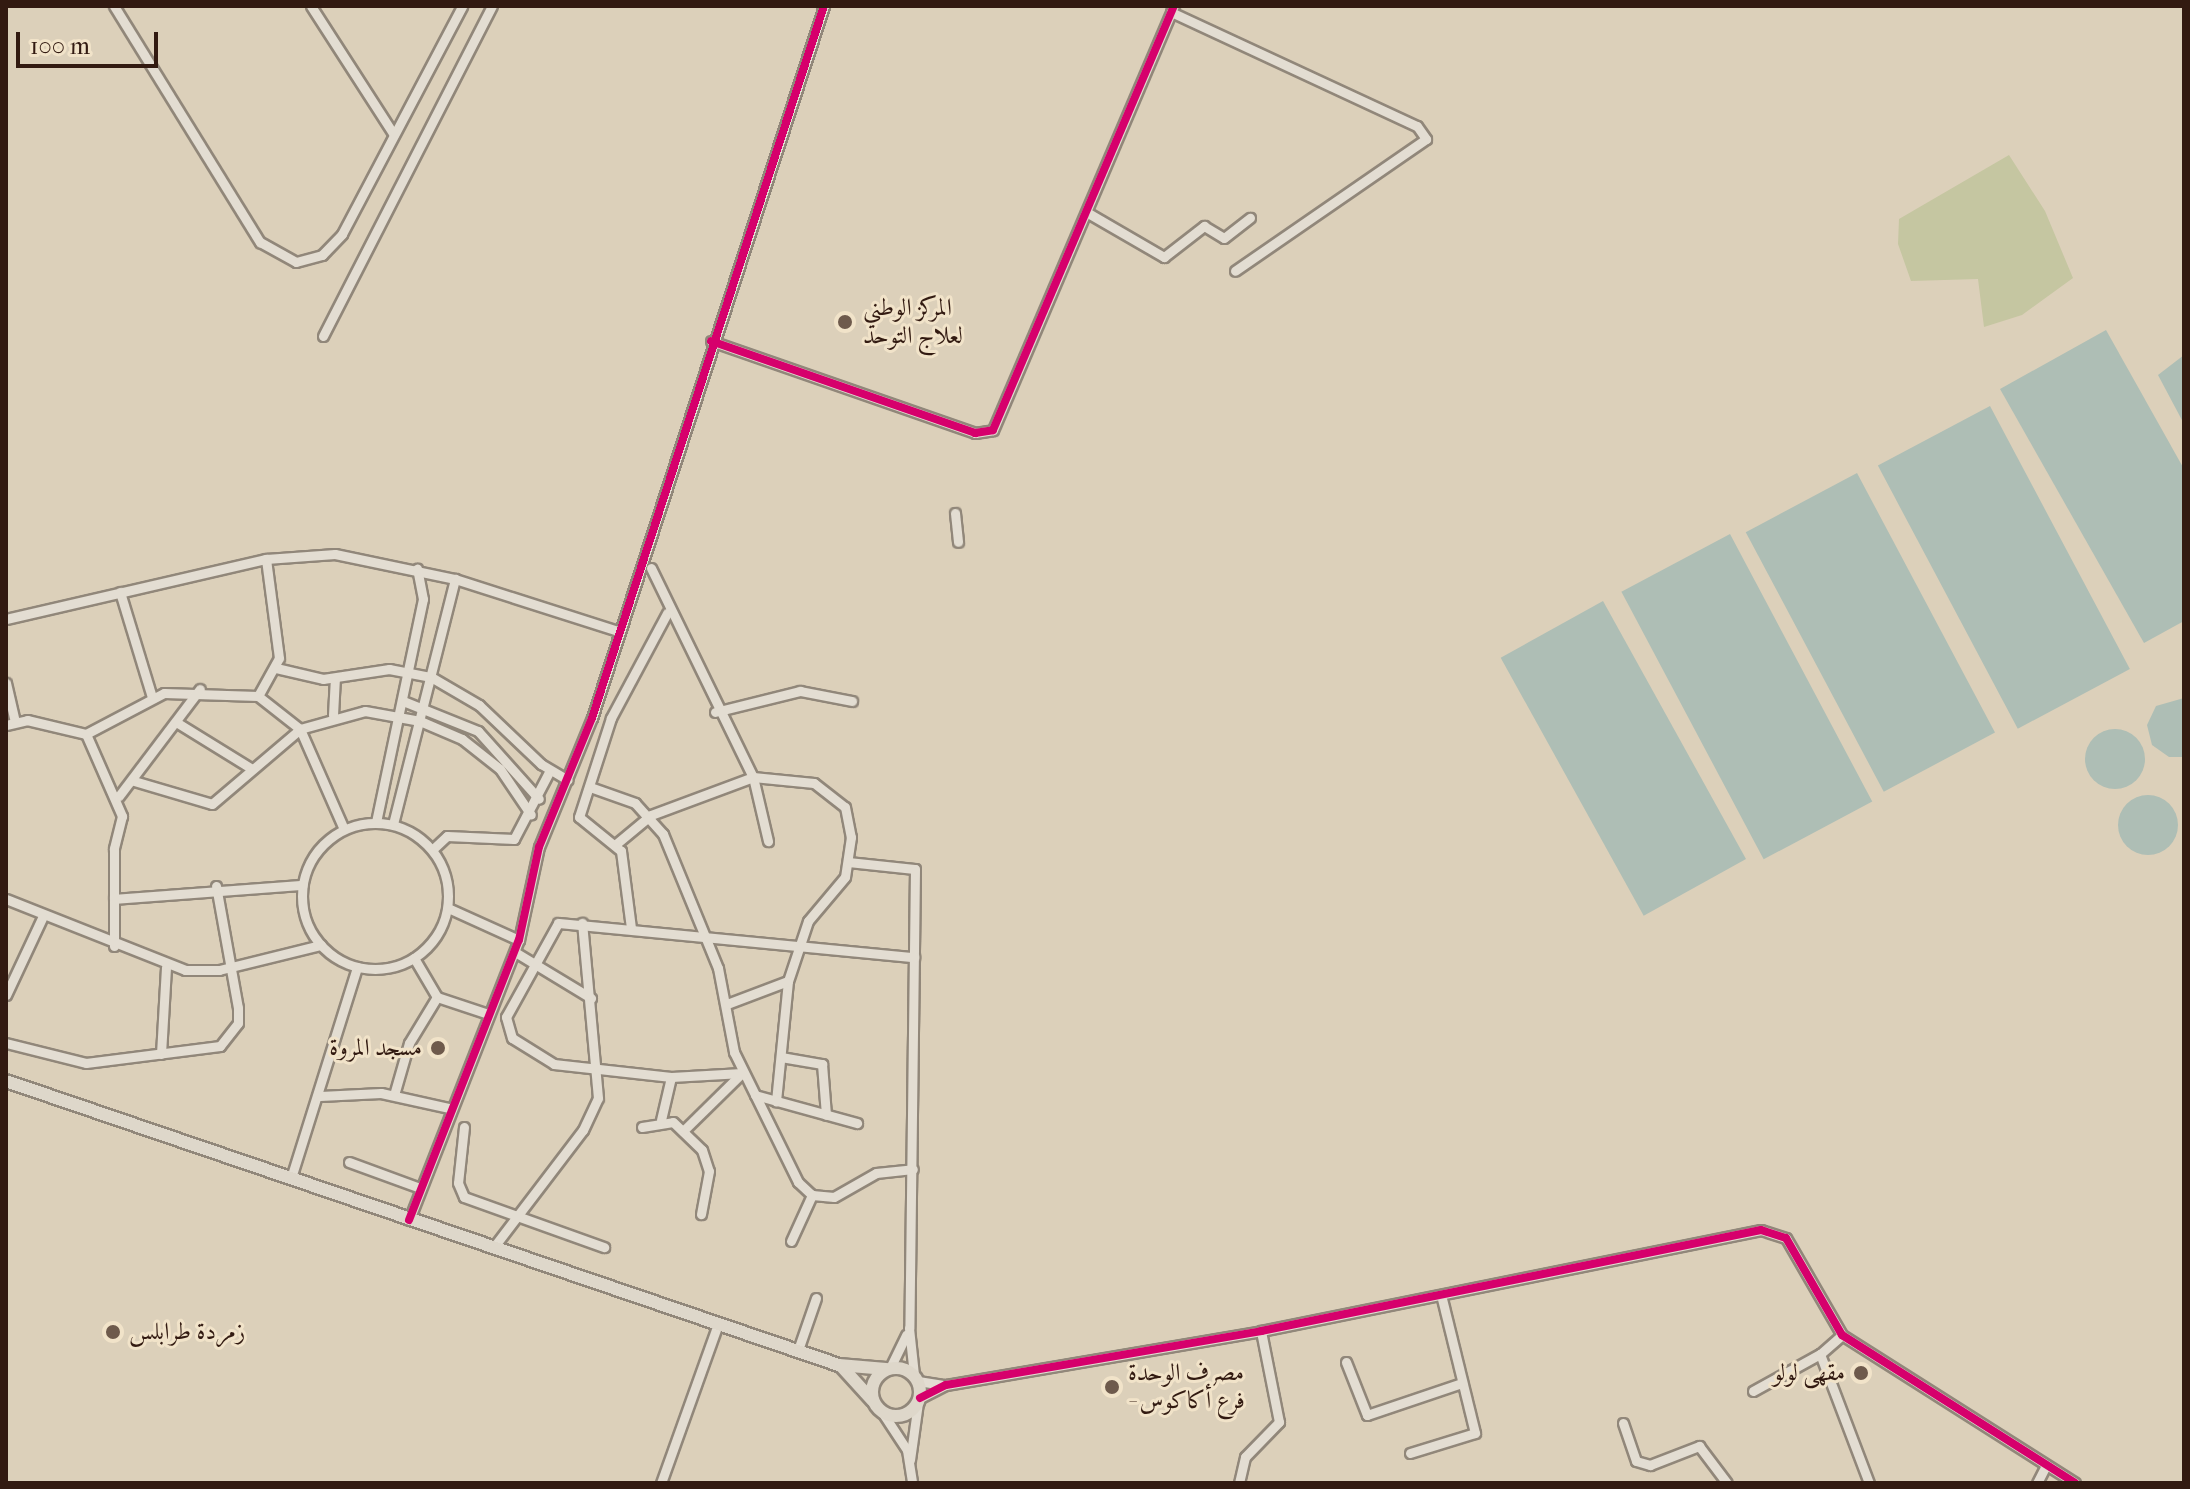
<!DOCTYPE html>
<meta charset="utf-8">
<style>
body{margin:0}
#map{position:relative;width:2190px;height:1489px;overflow:hidden;background:#dcd0ba;font-family:"IM FELL French Canon",Amiri,serif}
div>[style]{position:absolute}
[style*='--x']{left:calc(var(--x)*1px);top:calc(var(--y)*1px);width:calc(var(--w)*1px);rotate:calc(var(--a)*1deg)}
.green>*{inset:0;background:#c5c6a1}
.water>*{inset:0;background:#aebeb5;transform-origin:0 0}
.round{border-radius:50%}
.roads{filter:drop-shadow(2px 0 #91877a) drop-shadow(-2px 0 #91877a) drop-shadow(0 2px #91877a) drop-shadow(0 -2px #91877a)}
.minor>*{height:9px;margin:-4.5px;padding:0 4.5px;transform-origin:4.5px;border-radius:4.5px;background:#e3ddd2}
.minor>.ring{margin:-4.5px;padding:0;box-sizing:content-box;background:none;border:9px solid #e3ddd2;border-radius:50%}
.major>*{height:12px;margin:-6px;padding:0 6px;transform-origin:6px;border-radius:6px;background:#ded7ca}
.major>.ring{margin:-6px;padding:0;box-sizing:content-box;background:none;border:12px solid #ded7ca;border-radius:50%}
.cycleway>*{height:8px;margin:-4px;padding:0 4px;transform-origin:4px;border-radius:4px;background:#d6006c}
.dots>*{width:22px;height:22px;translate:-50% -50%;box-sizing:border-box;border:4px solid #f1e3c9;border-radius:50%}
span{translate:-50% -50%;white-space:nowrap;text-align:center;line-height:1.15;-webkit-text-stroke:6px #f1e3c9;paint-order:stroke}
.poi-label{font-size:24px;color:#321a11}
.left{translate:0 -50%;text-align:left}
.right{translate:-100% -50%;text-align:right}
.frame{position:absolute;inset:0;border:8px solid #321a11;pointer-events:none}
.scale{position:absolute;left:16px;top:32px;width:142px;height:36px;box-sizing:border-box;border:4px solid #321a11;border-top:0;padding-left:10px;font-size:24px;line-height:28px;white-space:nowrap;color:#321a11;-webkit-text-stroke:6px #f1e3c9;paint-order:stroke}
</style>
<div id="map">
<div class="green">
<div style="clip-path:polygon(2009px 155px,2045px 211px,2073px 278px,2022px 315px,1984px 327px,1978px 279px,1911px 281px,1898px 244px,1899px 219px)"></div>
</div>
<div class="water">
<div style="clip-path:polygon(2106px 330px,2184px 469px,2184px 621px,2144px 643px,2000px 389px)"></div>
<div style="clip-path:polygon(2184px 355px,2184px 424px,2158px 375px)"></div>
<div style="left:1990px;top:406px;width:298px;height:127px;rotate:62deg"></div>
<div style="left:1857px;top:473px;width:294px;height:126px;rotate:62deg"></div>
<div style="left:1730px;top:534px;width:303px;height:123px;rotate:62deg"></div>
<div style="left:1603px;top:601px;width:295px;height:117px;rotate:61deg"></div>
<div style="clip-path:polygon(2184px 698px,2184px 757px,2169px 757px,2152px 745px,2147px 725px,2156px 706px)"></div>
<div class="round" style="left:2085px;top:729px;width:60px;height:60px"></div>
<div class="round" style="left:2118px;top:795px;width:60px;height:60px"></div>
</div>
<div class="roads">
<div class="minor">
<div style="--x:114;--y:6;--w:278;--a:58.3"></div>
<div style="--x:260;--y:242;--w:41;--a:29.1"></div>
<div style="--x:296;--y:262;--w:27;--a:-15"></div>
<div style="--x:322;--y:255;--w:29;--a:-46"></div>
<div style="--x:342;--y:234;--w:258;--a:-62.2"></div>
<div style="--x:311;--y:6;--w:153;--a:57.2"></div>
<div style="--x:1171;--y:12;--w:271;--a:24.9"></div>
<div style="--x:1417;--y:126;--w:16;--a:55"></div>
<div style="--x:1426;--y:139;--w:232;--a:145.4"></div>
<div style="--x:1088;--y:213;--w:88;--a:30.1"></div>
<div style="--x:1164;--y:257;--w:51;--a:-37.8"></div>
<div style="--x:1204;--y:226;--w:23;--a:31"></div>
<div style="--x:1224;--y:238;--w:33;--a:-38"></div>
<div style="--x:323;--y:336;--w:371;--a:-62.9"></div>
<div style="--x:711;--y:341;--w:280;--a:19.2"></div>
<div style="--x:975;--y:433;--w:18;--a:-9"></div>
<div style="--x:993;--y:430;--w:461;--a:-66.9"></div>
<div style="--x:955;--y:513;--w:29;--a:84"></div>
<div style="--x:651;--y:568;--w:233;--a:64"></div>
<div style="--x:753;--y:777;--w:66;--a:76.8"></div>
<div style="--x:120;--y:592;--w:110;--a:73.1"></div>
<div style="--x:6;--y:619;--w:267;--a:-13"></div>
<div style="--x:266;--y:559;--w:69;--a:-4.1"></div>
<div style="--x:335;--y:554;--w:123;--a:11.8"></div>
<div style="--x:455;--y:579;--w:171;--a:17.7"></div>
<div style="--x:276;--y:668;--w:48;--a:13.2"></div>
<div style="--x:323;--y:679;--w:67;--a:-8.6"></div>
<div style="--x:389;--y:669;--w:43;--a:10.8"></div>
<div style="--x:431;--y:677;--w:56;--a:30.3"></div>
<div style="--x:479;--y:705;--w:86;--a:43.6"></div>
<div style="--x:541;--y:764;--w:31;--a:31"></div>
<div style="--x:6;--y:683;--w:39;--a:77"></div>
<div style="--x:258;--y:696;--w:43;--a:-61.1"></div>
<div style="--x:279;--y:658;--w:100;--a:-97.5"></div>
<div style="--x:403;--y:701;--w:81;--a:21.8"></div>
<div style="--x:478;--y:731;--w:91;--a:48.1"></div>
<div style="--x:715;--y:712;--w:88;--a:-13.9"></div>
<div style="--x:800;--y:691;--w:53;--a:10.9"></div>
<div style="--x:333;--y:715;--w:36;--a:-87"></div>
<div style="--x:176;--y:722;--w:89;--a:31.7"></div>
<div style="--x:6;--y:725;--w:22;--a:-13"></div>
<div style="--x:27;--y:720;--w:61;--a:13.3"></div>
<div style="--x:86;--y:734;--w:88;--a:-27.7"></div>
<div style="--x:164;--y:693;--w:94;--a:1.8"></div>
<div style="--x:258;--y:696;--w:53;--a:38.2"></div>
<div style="--x:300;--y:729;--w:109;--a:66.3"></div>
<div style="--x:86;--y:734;--w:90;--a:66.3"></div>
<div style="--x:122;--y:816;--w:34;--a:104"></div>
<div style="--x:114;--y:849;--w:97;--a:90"></div>
<div style="--x:134;--y:781;--w:81;--a:16.4"></div>
<div style="--x:212;--y:804;--w:116;--a:-40.4"></div>
<div style="--x:300;--y:729;--w:67;--a:-15.5"></div>
<div style="--x:365;--y:711;--w:56;--a:10.3"></div>
<div style="--x:420;--y:721;--w:46;--a:23.2"></div>
<div style="--x:462;--y:739;--w:48;--a:38.3"></div>
<div style="--x:500;--y:769;--w:55;--a:56"></div>
<div style="--x:590;--y:787;--w:48;--a:19.6"></div>
<div style="--x:635;--y:803;--w:42;--a:47.9"></div>
<div style="--x:663;--y:834;--w:145;--a:67.7"></div>
<div style="--x:718;--y:968;--w:86;--a:79.2"></div>
<div style="--x:734;--y:1052;--w:145;--a:63.8"></div>
<div style="--x:798;--y:1182;--w:19;--a:43"></div>
<div style="--x:812;--y:1195;--w:22;--a:5"></div>
<div style="--x:834;--y:1197;--w:48;--a:-29.7"></div>
<div style="--x:876;--y:1173;--w:37;--a:-6"></div>
<div style="--x:119;--y:796;--w:134;--a:-52.9"></div>
<div style="--x:376;--y:822;--w:228;--a:-78.1"></div>
<div style="--x:423;--y:599;--w:31;--a:-101"></div>
<div class="ring" style="left:302px;top:823px;width:137px;height:137px"></div>
<div style="--x:393;--y:824;--w:253;--a:-75.8"></div>
<div style="--x:616;--y:844;--w:45;--a:-39.6"></div>
<div style="--x:651;--y:815;--w:109;--a:-20.4"></div>
<div style="--x:753;--y:777;--w:61;--a:5.6"></div>
<div style="--x:814;--y:783;--w:39;--a:38"></div>
<div style="--x:845;--y:807;--w:31;--a:79"></div>
<div style="--x:851;--y:837;--w:40;--a:98.5"></div>
<div style="--x:845;--y:877;--w:57;--a:130.1"></div>
<div style="--x:808;--y:921;--w:63;--a:108.4"></div>
<div style="--x:788;--y:981;--w:121;--a:95.7"></div>
<div style="--x:433;--y:849;--w:19;--a:-43"></div>
<div style="--x:447;--y:836;--w:67;--a:2.6"></div>
<div style="--x:514;--y:839;--w:76;--a:-62.4"></div>
<div style="--x:848;--y:862;--w:67;--a:6"></div>
<div style="--x:915;--y:869;--w:459;--a:90.7"></div>
<div style="--x:909;--y:1328;--w:47;--a:83.9"></div>
<div style="--x:6;--y:899;--w:193;--a:21.6"></div>
<div style="--x:185;--y:970;--w:34;--a:0"></div>
<div style="--x:219;--y:970;--w:105;--a:-13.8"></div>
<div style="--x:114;--y:899;--w:189;--a:-4.3"></div>
<div style="--x:448;--y:908;--w:78;--a:24.3"></div>
<div style="--x:631;--y:928;--w:78;--a:-97.4"></div>
<div style="--x:621;--y:851;--w:54;--a:-141"></div>
<div style="--x:579;--y:817;--w:104;--a:-72.1"></div>
<div style="--x:611;--y:718;--w:119;--a:-61.9"></div>
<div style="--x:515;--y:952;--w:89;--a:31.2"></div>
<div style="--x:414;--y:958;--w:45;--a:59.5"></div>
<div style="--x:437;--y:997;--w:54;--a:18.4"></div>
<div style="--x:6;--y:995;--w:85;--a:-64.9"></div>
<div style="--x:727;--y:1004;--w:65;--a:-20.7"></div>
<div style="--x:6;--y:1043;--w:82;--a:14"></div>
<div style="--x:86;--y:1063;--w:135;--a:-7.2"></div>
<div style="--x:220;--y:1046;--w:29;--a:-52"></div>
<div style="--x:238;--y:1023;--w:15;--a:-90"></div>
<div style="--x:238;--y:1008;--w:124;--a:-100.2"></div>
<div style="--x:161;--y:1054;--w:87;--a:-86.7"></div>
<div style="--x:781;--y:1057;--w:42;--a:9.7"></div>
<div style="--x:822;--y:1064;--w:51;--a:85.5"></div>
<div style="--x:742;--y:1073;--w:71;--a:176.8"></div>
<div style="--x:671;--y:1077;--w:118;--a:-173.7"></div>
<div style="--x:554;--y:1064;--w:49;--a:-148.2"></div>
<div style="--x:512;--y:1038;--w:22;--a:-106"></div>
<div style="--x:506;--y:1017;--w:107;--a:-61"></div>
<div style="--x:558;--y:923;--w:358;--a:5.5"></div>
<div style="--x:394;--y:1095;--w:54;--a:-73.9"></div>
<div style="--x:409;--y:1043;--w:54;--a:-58.7"></div>
<div style="--x:755;--y:1095;--w:106;--a:15.4"></div>
<div style="--x:320;--y:1096;--w:61;--a:-2.8"></div>
<div style="--x:381;--y:1093;--w:70;--a:12.4"></div>
<div style="--x:661;--y:1120;--w:44;--a:-76.9"></div>
<div style="--x:464;--y:1127;--w:56;--a:96.1"></div>
<div style="--x:458;--y:1183;--w:15;--a:67"></div>
<div style="--x:464;--y:1197;--w:149;--a:19.7"></div>
<div style="--x:642;--y:1127;--w:31;--a:-9"></div>
<div style="--x:673;--y:1122;--w:40;--a:44"></div>
<div style="--x:702;--y:1150;--w:22;--a:72"></div>
<div style="--x:709;--y:1171;--w:44;--a:100.5"></div>
<div style="--x:684;--y:1130;--w:81;--a:-44.5"></div>
<div style="--x:349;--y:1162;--w:76;--a:20.1"></div>
<div style="--x:291;--y:1178;--w:221;--a:-72.6"></div>
<div style="--x:409;--y:1220;--w:301;--a:-68.6"></div>
<div style="--x:519;--y:940;--w:95;--a:-77.9"></div>
<div style="--x:539;--y:847;--w:139;--a:-67.7"></div>
<div style="--x:592;--y:718;--w:749;--a:-71.95"></div>
<div style="--x:791;--y:1241;--w:51;--a:-65.5"></div>
<div style="--x:493;--y:1248;--w:148;--a:-52.7"></div>
<div style="--x:583;--y:1130;--w:35;--a:-65"></div>
<div style="--x:598;--y:1098;--w:176;--a:-95.2"></div>
<div style="--x:1842;--y:1335;--w:29;--a:139"></div>
<div style="--x:1820;--y:1354;--w:138;--a:69.2"></div>
<div style="--x:798;--y:1350;--w:55;--a:-70.9"></div>
<div style="--x:1346;--y:1362;--w:57;--a:68.4"></div>
<div style="--x:1367;--y:1415;--w:100;--a:-18.6"></div>
<div style="--x:890;--y:1368;--w:37;--a:-64"></div>
<div style="--x:918;--y:1381;--w:24;--a:9"></div>
<div style="--x:1753;--y:1391;--w:77;--a:-28.9"></div>
<div style="--x:920;--y:1398;--w:29;--a:-27"></div>
<div style="--x:946;--y:1385;--w:320;--a:-9.7"></div>
<div style="--x:1261;--y:1331;--w:510;--a:-11.42"></div>
<div style="--x:1761;--y:1230;--w:26;--a:18"></div>
<div style="--x:1786;--y:1238;--w:112;--a:60"></div>
<div style="--x:1842;--y:1335;--w:276;--a:32.4"></div>
<div style="--x:882;--y:1412;--w:45;--a:56.7"></div>
<div style="--x:907;--y:1450;--w:33;--a:81"></div>
<div style="--x:1623;--y:1423;--w:40;--a:71.1"></div>
<div style="--x:1636;--y:1461;--w:15;--a:16"></div>
<div style="--x:1650;--y:1465;--w:53;--a:-21.2"></div>
<div style="--x:1699;--y:1446;--w:46;--a:52.9"></div>
<div style="--x:1410;--y:1453;--w:68;--a:-17.1"></div>
<div style="--x:1475;--y:1433;--w:142;--a:-103.8"></div>
<div style="--x:910;--y:1460;--w:59;--a:-82.1"></div>
<div style="--x:661;--y:1483;--w:169;--a:-70.3"></div>
<div style="--x:1239;--y:1483;--w:27;--a:-77"></div>
<div style="--x:1245;--y:1457;--w:49;--a:-45.8"></div>
<div style="--x:1279;--y:1422;--w:93;--a:-101.2"></div>
<div style="--x:2037;--y:1483;--w:18;--a:-63"></div>
</div>
<div class="major">
<div style="--x:6;--y:1081;--w:880;--a:18.83"></div>
<div style="--x:839;--y:1365;--w:47;--a:4.9"></div>
<div style="--x:842;--y:1367;--w:45;--a:47.7"></div>
<div class="ring" style="left:872px;top:1368px;width:36px;height:36px"></div>
</div>
</div>
<div class="cycleway">
<div style="--x:711;--y:341;--w:280;--a:19.2"></div>
<div style="--x:975;--y:433;--w:18;--a:-9"></div>
<div style="--x:993;--y:430;--w:461;--a:-66.9"></div>
<div style="--x:409;--y:1220;--w:301;--a:-68.6"></div>
<div style="--x:519;--y:940;--w:95;--a:-77.9"></div>
<div style="--x:539;--y:847;--w:139;--a:-67.7"></div>
<div style="--x:592;--y:718;--w:749;--a:-71.95"></div>
<div style="--x:920;--y:1398;--w:29;--a:-27"></div>
<div style="--x:946;--y:1385;--w:320;--a:-9.7"></div>
<div style="--x:1261;--y:1331;--w:510;--a:-11.42"></div>
<div style="--x:1761;--y:1230;--w:26;--a:18"></div>
<div style="--x:1786;--y:1238;--w:112;--a:60"></div>
<div style="--x:1842;--y:1335;--w:276;--a:32.4"></div>
</div>
<div class="dots">
<div style="left:845px;top:322px;background:#6e5a4c"></div>
<div style="left:438px;top:1048px;background:#6e5a4c"></div>
<div style="left:113px;top:1332px;background:#6e5a4c"></div>
<div style="left:1861px;top:1373px;background:#6e5a4c"></div>
<div style="left:1112px;top:1387px;background:#6e5a4c"></div>
</div>
<div class="poi-label">
<span class="left" style="left:863px;top:322px">المركز الوطني<br>لعلاج التوحد</span>
<span class="right" style="left:422px;top:1048px">مسجد المروة</span>
<span class="left" style="left:129px;top:1332px">زمردة طرابلس</span>
<span class="left" style="left:1128px;top:1387px">مصرف الوحدة<br>- فرع أكاكوس</span>
<span class="right" style="left:1845px;top:1373px">مقهى لولو</span>
</div>
<div class="frame"></div>
<div class="scale">100 m</div>
</div>
